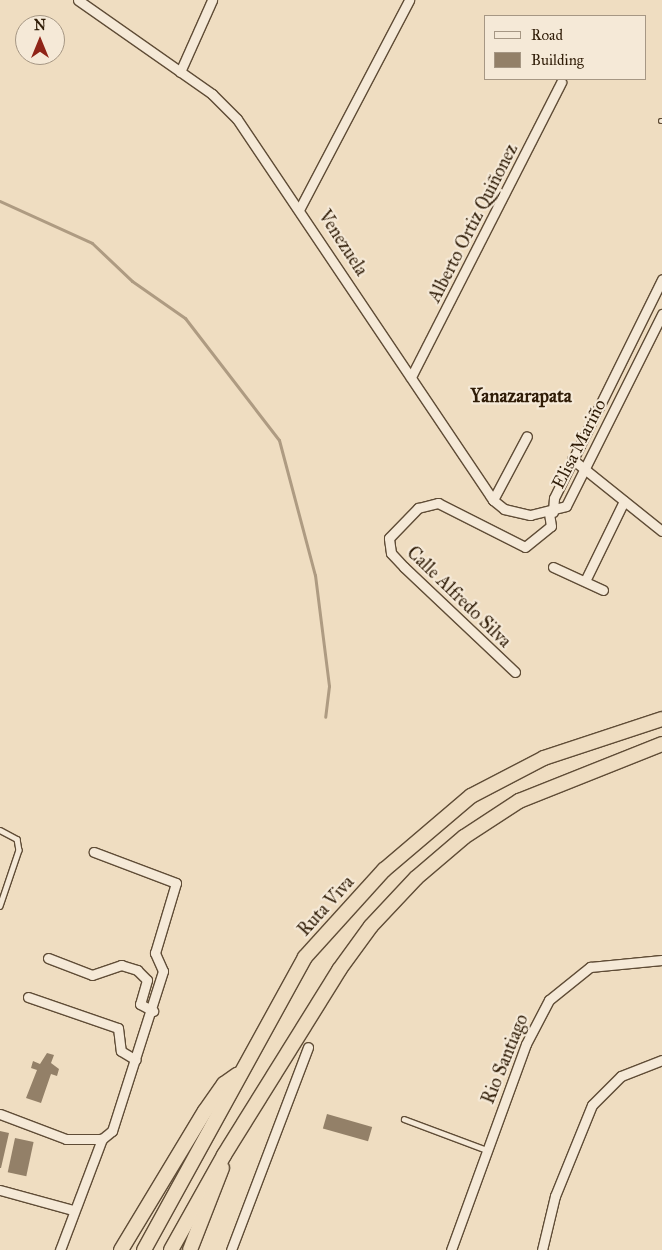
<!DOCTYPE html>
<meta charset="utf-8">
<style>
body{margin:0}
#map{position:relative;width:662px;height:1250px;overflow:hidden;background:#efddc1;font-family:"IM FELL Great Primer",serif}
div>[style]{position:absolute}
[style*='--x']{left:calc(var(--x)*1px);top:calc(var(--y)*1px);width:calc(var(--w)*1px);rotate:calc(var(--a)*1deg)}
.stream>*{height:3px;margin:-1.5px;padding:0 1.5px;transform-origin:1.5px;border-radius:1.5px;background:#ae9b82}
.building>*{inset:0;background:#938068;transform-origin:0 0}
.roads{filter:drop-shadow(1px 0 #5f4c36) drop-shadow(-1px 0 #5f4c36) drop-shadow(0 1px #5f4c36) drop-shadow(0 -1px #5f4c36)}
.service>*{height:4.5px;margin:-2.25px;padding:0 2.25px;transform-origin:2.25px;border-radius:2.25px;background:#f5e9d7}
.minor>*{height:9px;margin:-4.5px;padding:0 4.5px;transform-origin:4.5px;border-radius:4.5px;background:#f5e9d7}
.trunk>*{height:14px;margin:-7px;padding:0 7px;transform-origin:7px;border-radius:7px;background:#efddc1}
span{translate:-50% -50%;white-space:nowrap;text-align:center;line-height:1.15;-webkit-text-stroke:4.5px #f5e9d7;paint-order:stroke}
.street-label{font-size:18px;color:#2f1c07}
.neighbourhood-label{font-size:19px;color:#2f1c07;font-weight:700}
.legend{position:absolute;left:484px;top:15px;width:162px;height:65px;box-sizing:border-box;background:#f5e9d7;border:1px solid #a69784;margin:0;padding:6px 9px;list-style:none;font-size:15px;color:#2f1c07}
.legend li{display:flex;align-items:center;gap:10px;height:25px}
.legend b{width:25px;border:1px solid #a69784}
.north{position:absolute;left:15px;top:15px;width:50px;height:50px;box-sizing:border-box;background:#f5e9d7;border:1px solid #a69784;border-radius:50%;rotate:0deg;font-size:14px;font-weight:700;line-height:20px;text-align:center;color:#2f1c07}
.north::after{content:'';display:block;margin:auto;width:18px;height:22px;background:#8f2418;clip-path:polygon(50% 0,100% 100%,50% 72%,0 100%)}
</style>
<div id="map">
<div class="stream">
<div style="--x:0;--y:201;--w:101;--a:24.5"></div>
<div style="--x:92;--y:243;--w:55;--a:43.5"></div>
<div style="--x:132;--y:281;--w:65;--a:34.9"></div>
<div style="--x:185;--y:318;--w:154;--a:52.4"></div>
<div style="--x:279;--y:440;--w:140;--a:75.1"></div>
<div style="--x:315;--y:575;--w:112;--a:82.8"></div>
<div style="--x:329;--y:686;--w:31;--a:97"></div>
</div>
<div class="building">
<div style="clip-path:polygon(47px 1053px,54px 1055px,51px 1063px,59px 1069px,57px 1076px,51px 1074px,41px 1103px,26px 1098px,37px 1070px,31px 1068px,33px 1061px,40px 1064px)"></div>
<div style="left:327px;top:1114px;width:47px;height:15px;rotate:16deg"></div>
<div style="clip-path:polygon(0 1131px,9px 1133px,1px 1168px,0 1168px)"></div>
<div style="left:15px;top:1138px;width:19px;height:35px;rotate:12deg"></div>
</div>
<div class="roads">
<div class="service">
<div style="--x:661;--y:121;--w:1;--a:0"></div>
<div style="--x:0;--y:830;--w:19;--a:28"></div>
<div style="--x:17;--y:839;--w:11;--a:80"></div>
<div style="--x:19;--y:850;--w:59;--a:108.7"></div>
<div style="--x:404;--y:1119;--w:89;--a:20.5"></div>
</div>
<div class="minor">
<div style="--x:78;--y:0;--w:164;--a:35"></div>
<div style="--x:212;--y:94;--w:35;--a:45"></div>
<div style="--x:237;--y:119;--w:459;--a:56.1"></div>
<div style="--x:493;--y:500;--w:14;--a:39"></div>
<div style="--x:504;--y:509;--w:27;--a:13"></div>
<div style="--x:530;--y:515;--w:37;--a:-14"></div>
<div style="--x:566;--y:506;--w:215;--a:-63.4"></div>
<div style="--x:180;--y:72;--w:79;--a:-66"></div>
<div style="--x:300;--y:208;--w:235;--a:-62.3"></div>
<div style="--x:411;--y:377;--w:331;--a:-63"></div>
<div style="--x:572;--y:459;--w:115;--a:38.7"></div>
<div style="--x:493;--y:500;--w:72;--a:-62"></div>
<div style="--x:553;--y:512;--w:14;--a:-86"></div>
<div style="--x:554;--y:498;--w:244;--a:-63.7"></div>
<div style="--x:553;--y:567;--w:55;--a:24.7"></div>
<div style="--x:585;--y:581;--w:89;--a:-64"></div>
<div style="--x:515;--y:672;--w:153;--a:-136.6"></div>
<div style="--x:404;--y:567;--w:19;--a:-133"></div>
<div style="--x:391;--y:553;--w:15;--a:-98"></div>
<div style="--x:389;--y:538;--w:42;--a:-46"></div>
<div style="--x:418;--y:508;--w:21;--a:-14"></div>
<div style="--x:438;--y:503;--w:97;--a:26.8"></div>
<div style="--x:525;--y:547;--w:33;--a:-39"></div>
<div style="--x:551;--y:526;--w:13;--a:-99"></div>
<div style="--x:48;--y:958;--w:47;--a:21.1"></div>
<div style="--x:92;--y:975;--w:31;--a:-19"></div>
<div style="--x:121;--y:965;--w:17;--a:17"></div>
<div style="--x:137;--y:970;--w:14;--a:45"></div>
<div style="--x:147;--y:980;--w:25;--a:106"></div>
<div style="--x:140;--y:1004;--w:15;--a:28"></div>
<div style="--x:28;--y:997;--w:95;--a:19"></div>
<div style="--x:118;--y:1028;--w:23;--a:83"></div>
<div style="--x:121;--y:1051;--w:17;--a:31"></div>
<div style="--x:0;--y:1114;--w:71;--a:20.7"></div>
<div style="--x:66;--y:1139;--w:36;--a:0"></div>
<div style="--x:102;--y:1139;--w:13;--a:-39"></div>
<div style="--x:112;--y:1131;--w:168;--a:-72.3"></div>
<div style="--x:163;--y:971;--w:20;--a:-114"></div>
<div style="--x:155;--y:953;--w:73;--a:-73.3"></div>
<div style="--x:176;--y:883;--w:88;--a:-159.3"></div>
<div style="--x:0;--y:1190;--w:76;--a:15.3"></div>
<div style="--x:60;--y:1250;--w:119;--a:-69.3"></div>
<div style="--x:231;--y:1250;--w:217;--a:-69.2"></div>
<div style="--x:451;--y:1250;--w:219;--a:-70"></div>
<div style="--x:526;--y:1044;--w:50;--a:-62.4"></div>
<div style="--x:549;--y:1000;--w:53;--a:-38.8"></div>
<div style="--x:590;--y:967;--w:72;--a:-5.6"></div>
<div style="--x:542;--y:1250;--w:56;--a:-76.5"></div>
<div style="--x:555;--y:1196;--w:98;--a:-67.9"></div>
<div style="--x:592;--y:1105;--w:41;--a:-45"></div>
<div style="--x:621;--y:1076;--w:44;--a:-21.3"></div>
</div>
<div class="trunk">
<div style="--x:121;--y:1250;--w:162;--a:-58.9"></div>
<div style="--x:205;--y:1111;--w:33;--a:-55"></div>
<div style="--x:224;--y:1084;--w:16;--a:-35"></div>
<div style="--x:144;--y:1250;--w:334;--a:-61.2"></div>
<div style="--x:305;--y:957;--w:118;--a:-47.8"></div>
<div style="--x:384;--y:870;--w:114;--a:-40.4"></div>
<div style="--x:471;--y:796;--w:82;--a:-27.5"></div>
<div style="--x:544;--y:758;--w:124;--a:-18.3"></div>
<div style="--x:171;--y:1250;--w:109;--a:-60.8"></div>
<div style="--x:224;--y:1155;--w:218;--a:-58.1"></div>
<div style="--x:339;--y:970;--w:54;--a:-54"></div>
<div style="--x:371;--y:926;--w:66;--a:-46.8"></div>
<div style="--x:416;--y:878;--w:63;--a:-40.5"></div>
<div style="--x:464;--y:837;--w:66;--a:-33.2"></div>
<div style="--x:519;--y:801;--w:154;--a:-21.7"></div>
<div style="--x:190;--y:1250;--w:88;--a:-68.7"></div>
</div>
</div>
<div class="street-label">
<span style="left:473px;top:223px;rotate:-63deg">Alberto Ortiz Quiñonez</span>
<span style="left:343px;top:243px;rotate:57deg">Venezuela</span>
<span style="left:579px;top:444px;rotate:-63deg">Elisa Mariño</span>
<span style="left:459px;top:597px;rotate:44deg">Calle Alfredo Silva</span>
<span style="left:326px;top:906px;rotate:-48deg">Ruta Viva</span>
<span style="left:505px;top:1059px;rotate:-68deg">Rio Santiago</span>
</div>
<div class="neighbourhood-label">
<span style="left:521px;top:396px">Yanazarapata</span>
</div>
<ul class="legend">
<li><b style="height:6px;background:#f5e9d7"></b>Road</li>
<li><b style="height:14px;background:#938068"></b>Building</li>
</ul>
<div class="north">N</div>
</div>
